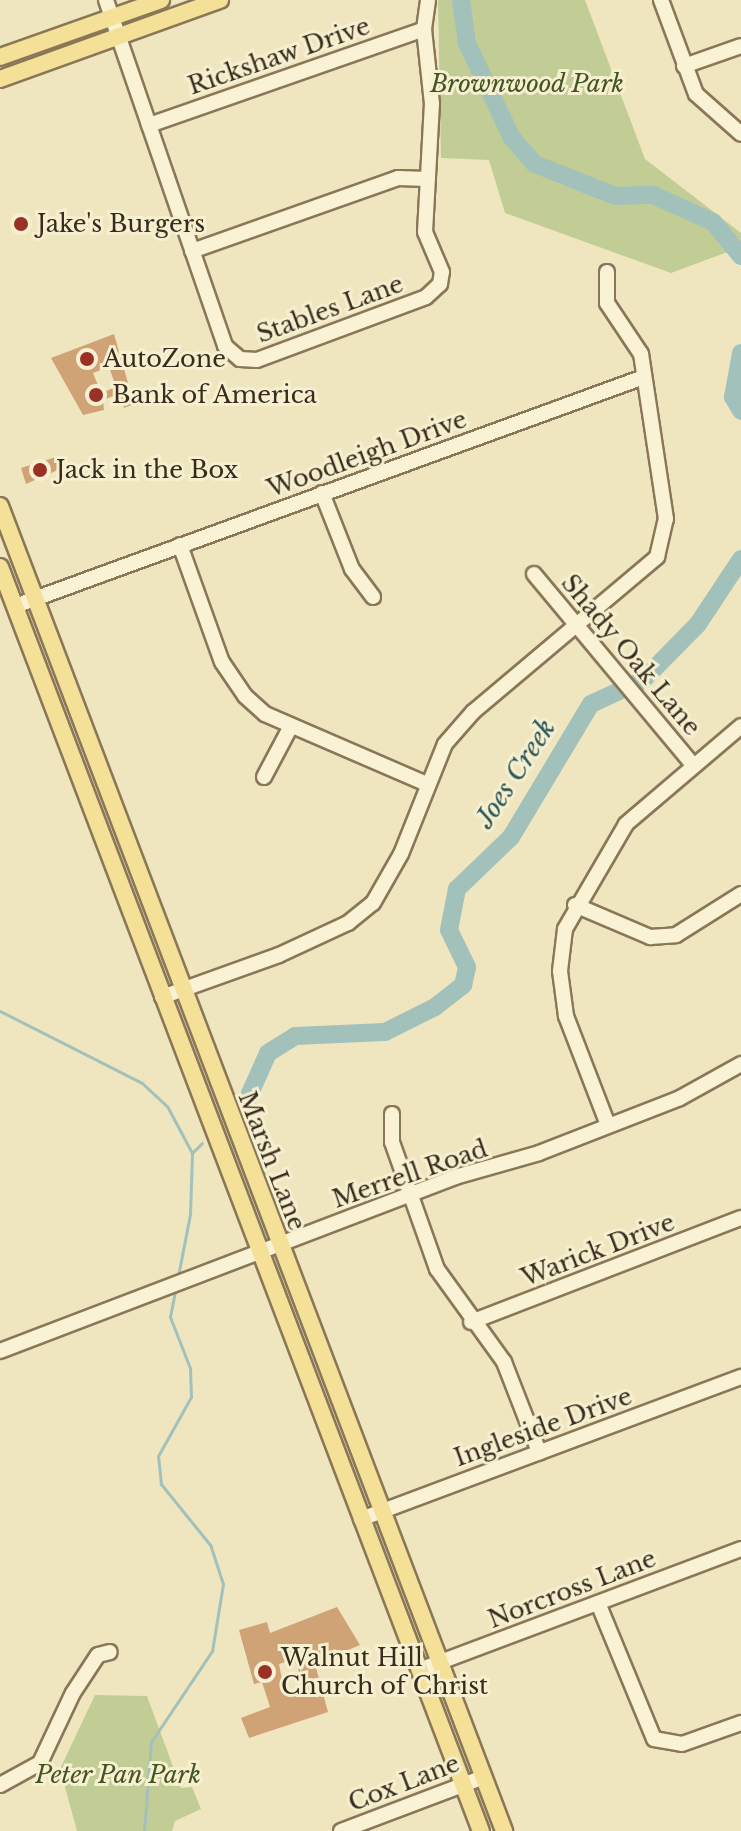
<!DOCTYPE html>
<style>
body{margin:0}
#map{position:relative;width:741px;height:1831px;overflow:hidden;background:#efe6c0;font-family:"Libre Baskerville",serif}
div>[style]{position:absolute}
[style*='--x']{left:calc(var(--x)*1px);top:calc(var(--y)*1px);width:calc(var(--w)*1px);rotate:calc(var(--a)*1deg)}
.green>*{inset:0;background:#c1cd94}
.stream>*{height:3px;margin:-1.5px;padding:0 1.5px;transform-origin:1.5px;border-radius:1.5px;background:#a3c1bb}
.river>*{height:18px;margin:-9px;padding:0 9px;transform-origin:9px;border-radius:9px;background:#a3c1bb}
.building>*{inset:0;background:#cfa375}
.roads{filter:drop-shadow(2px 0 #897758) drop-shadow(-2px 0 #897758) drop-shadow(0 2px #897758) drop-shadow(0 -2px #897758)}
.minor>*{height:14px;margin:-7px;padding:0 7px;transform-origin:7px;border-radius:7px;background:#faf2d4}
.major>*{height:16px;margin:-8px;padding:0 8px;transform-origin:8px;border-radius:8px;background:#f4e097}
.dots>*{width:22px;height:22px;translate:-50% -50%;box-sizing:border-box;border:4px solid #f6efd0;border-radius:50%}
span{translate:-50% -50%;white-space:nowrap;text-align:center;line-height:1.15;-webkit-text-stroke:6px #f6efd0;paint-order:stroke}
.street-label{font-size:24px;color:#382d1d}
.park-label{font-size:24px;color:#435523;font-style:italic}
.poi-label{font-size:24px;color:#382d1d}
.left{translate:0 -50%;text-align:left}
.water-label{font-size:26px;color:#2b5758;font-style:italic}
</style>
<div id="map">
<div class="green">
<div style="clip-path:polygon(438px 0,585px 0,645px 159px,741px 233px,741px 247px,671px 273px,505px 213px,489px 160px,441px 158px)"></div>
<div style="clip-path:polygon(95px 1695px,147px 1696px,181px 1788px,192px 1787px,201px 1809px,175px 1821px,172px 1831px,77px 1831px,60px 1769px)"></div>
</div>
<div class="stream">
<div style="--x:0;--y:1011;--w:159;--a:26.9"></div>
<div style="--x:142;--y:1083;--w:34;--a:43"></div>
<div style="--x:167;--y:1106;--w:53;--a:62"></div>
<div style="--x:178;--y:1276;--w:63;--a:-79"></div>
<div style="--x:190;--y:1214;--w:61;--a:-88.1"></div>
<div style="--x:192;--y:1153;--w:14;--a:-45"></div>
<div style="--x:144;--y:1831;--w:89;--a:-85.5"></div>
<div style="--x:151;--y:1742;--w:110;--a:-56.2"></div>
<div style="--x:212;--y:1651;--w:68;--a:-80.7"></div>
<div style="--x:223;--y:1584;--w:40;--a:-108"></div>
<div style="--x:211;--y:1546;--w:80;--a:-128.9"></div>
<div style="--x:161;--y:1484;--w:28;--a:-96"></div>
<div style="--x:158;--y:1456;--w:68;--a:-60.8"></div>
<div style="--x:191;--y:1397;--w:29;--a:-92"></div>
<div style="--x:190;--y:1368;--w:55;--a:-111.4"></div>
<div style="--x:170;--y:1317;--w:26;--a:-79"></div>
</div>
<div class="river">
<div style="--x:461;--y:0;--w:43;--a:82.1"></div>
<div style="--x:467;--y:43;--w:105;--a:64.7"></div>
<div style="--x:512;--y:138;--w:35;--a:49"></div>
<div style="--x:535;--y:164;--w:86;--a:21.8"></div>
<div style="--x:615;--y:196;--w:38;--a:-2"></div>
<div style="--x:653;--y:195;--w:66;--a:24.2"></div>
<div style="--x:713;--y:222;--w:44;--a:50.5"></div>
<div style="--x:741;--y:353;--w:45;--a:100.3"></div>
<div style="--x:733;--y:397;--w:16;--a:60"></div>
<div style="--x:243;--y:1109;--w:61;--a:-65.9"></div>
<div style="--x:268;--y:1053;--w:32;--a:-32"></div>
<div style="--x:295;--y:1036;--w:90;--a:-2.5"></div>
<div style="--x:385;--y:1032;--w:56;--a:-26.6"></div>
<div style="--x:435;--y:1007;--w:36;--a:-38"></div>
<div style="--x:463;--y:985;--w:18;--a:-77"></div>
<div style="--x:467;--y:967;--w:41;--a:-115.9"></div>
<div style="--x:449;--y:930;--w:42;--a:-79"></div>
<div style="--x:457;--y:889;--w:75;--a:-43.9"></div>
<div style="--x:511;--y:837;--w:155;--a:-59"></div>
<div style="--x:591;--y:704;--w:57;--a:-24.8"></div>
<div style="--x:643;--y:680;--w:78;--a:-45.5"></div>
<div style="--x:698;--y:624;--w:78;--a:-56.5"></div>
</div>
<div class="building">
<div style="clip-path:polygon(evenodd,114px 334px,134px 404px,124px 408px,119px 394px,103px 400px,104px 410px,83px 415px,51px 358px,114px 334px,109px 367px,116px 387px,101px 393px,93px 373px,109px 367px)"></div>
<div style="clip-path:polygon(56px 457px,60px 469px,26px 484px,21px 468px)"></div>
<div style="clip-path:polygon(evenodd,337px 1607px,360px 1645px,315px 1664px,328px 1712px,249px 1738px,241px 1718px,270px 1707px,262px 1682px,254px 1684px,239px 1630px,267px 1622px,270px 1633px,337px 1607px,294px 1659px,305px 1687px,285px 1695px,279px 1664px,294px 1659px)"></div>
</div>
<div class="roads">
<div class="minor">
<div style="--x:106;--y:0;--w:366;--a:71"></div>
<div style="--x:225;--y:346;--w:20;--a:41"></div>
<div style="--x:240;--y:359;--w:17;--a:3"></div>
<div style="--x:257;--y:360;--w:180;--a:-20.4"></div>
<div style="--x:426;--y:297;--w:19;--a:-43"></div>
<div style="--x:440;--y:284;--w:12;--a:-81"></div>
<div style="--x:442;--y:272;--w:43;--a:-113"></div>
<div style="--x:425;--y:232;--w:128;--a:-86.9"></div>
<div style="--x:432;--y:104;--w:75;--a:-96.1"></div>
<div style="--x:424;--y:29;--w:29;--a:-82"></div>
<div style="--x:661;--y:0;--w:100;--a:69.6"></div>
<div style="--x:696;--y:94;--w:60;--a:41.6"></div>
<div style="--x:684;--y:66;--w:60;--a:-19.3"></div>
<div style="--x:149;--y:125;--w:291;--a:-19.2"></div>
<div style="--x:192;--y:251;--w:219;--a:-19.5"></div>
<div style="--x:398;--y:178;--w:30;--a:2"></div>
<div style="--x:322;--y:493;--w:82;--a:68.5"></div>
<div style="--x:352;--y:569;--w:35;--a:53"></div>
<div style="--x:180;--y:545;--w:124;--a:70.3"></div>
<div style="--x:222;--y:662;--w:41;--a:55.9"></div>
<div style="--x:245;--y:696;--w:27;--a:42"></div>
<div style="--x:265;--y:714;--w:176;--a:23.4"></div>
<div style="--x:534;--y:574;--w:249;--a:50.2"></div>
<div style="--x:15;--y:606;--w:669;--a:-20.01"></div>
<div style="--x:264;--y:777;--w:58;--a:-62.1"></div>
<div style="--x:575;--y:905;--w:82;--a:23.1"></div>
<div style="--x:650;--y:937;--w:26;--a:-4"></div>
<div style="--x:676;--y:935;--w:77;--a:-32.2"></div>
<div style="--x:162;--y:997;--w:124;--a:-19.7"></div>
<div style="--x:279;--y:955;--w:76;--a:-24.9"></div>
<div style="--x:348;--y:923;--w:32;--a:-39"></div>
<div style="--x:373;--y:903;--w:56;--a:-60.3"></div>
<div style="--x:401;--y:854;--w:118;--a:-68.2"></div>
<div style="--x:445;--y:744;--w:43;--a:-48.8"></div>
<div style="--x:473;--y:712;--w:241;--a:-40.1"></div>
<div style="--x:657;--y:557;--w:39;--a:-77"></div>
<div style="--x:666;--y:519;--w:167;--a:-98.6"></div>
<div style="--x:641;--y:354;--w:61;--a:-123.7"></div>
<div style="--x:607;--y:303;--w:31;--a:-90"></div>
<div style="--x:392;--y:1114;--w:28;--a:90"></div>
<div style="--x:392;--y:1142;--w:135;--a:70.5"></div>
<div style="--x:437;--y:1269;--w:115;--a:54.2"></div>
<div style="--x:504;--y:1362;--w:97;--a:68.7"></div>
<div style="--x:608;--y:1125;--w:117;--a:-111.1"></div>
<div style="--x:566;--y:1016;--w:45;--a:-97.6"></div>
<div style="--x:560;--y:971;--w:42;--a:-83.2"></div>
<div style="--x:565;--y:929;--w:121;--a:-59.8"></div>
<div style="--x:626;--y:824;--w:151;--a:-40.4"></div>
<div style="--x:471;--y:1322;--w:289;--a:-21.1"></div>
<div style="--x:0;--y:1351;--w:487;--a:-20.9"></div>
<div style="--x:455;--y:1177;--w:87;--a:-15.9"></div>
<div style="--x:539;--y:1153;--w:151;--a:-21.3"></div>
<div style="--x:680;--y:1098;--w:70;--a:-29.1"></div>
<div style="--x:361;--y:1519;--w:406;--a:-20.5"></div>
<div style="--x:598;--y:1603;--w:147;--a:67.6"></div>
<div style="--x:654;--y:1739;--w:28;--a:10"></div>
<div style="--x:682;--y:1744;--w:63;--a:-19.6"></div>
<div style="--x:419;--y:1670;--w:344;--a:-20.6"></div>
<div style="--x:0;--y:1785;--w:46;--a:-28.8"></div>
<div style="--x:40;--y:1763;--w:77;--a:-64.8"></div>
<div style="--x:73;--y:1693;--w:45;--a:-56.7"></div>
<div style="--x:98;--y:1655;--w:12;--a:-14"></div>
<div style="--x:341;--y:1831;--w:153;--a:-20.7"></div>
</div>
<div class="major">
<div style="--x:0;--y:57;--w:171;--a:-19.5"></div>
<div style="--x:0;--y:79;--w:234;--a:-19.8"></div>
<div style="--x:0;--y:506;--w:1418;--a:69.17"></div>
<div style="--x:0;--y:567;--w:1352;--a:69.17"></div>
</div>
</div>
<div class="dots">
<div style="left:21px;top:224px;background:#9a3126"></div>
<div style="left:87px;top:359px;background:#9a3126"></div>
<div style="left:96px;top:395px;background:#9a3126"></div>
<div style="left:40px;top:470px;background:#9a3126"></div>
<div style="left:265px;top:1672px;background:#9a3126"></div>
</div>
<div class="street-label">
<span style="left:279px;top:56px;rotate:-19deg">Rickshaw Drive</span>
<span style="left:330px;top:309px;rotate:-20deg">Stables Lane</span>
<span style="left:367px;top:454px;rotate:-20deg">Woodleigh Drive</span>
<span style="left:631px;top:655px;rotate:50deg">Shady Oak Lane</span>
<span style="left:272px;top:1161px;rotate:69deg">Marsh Lane</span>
<span style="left:410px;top:1174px;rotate:-19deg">Merrell Road</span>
<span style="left:598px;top:1250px;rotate:-21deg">Warick Drive</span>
<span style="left:543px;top:1427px;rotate:-20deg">Ingleside Drive</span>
<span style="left:572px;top:1589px;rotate:-21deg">Norcross Lane</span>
<span style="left:404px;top:1783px;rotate:-21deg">Cox Lane</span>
</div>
<div class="park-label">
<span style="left:527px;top:84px">Brownwood Park</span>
<span style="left:118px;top:1775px">Peter Pan Park</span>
</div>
<div class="poi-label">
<span class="left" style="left:37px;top:224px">Jake's Burgers</span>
<span class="left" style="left:103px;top:359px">AutoZone</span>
<span class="left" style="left:112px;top:395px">Bank of America</span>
<span class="left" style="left:56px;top:470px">Jack in the Box</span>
<span class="left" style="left:281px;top:1672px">Walnut Hill<br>Church of Christ</span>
</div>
<div class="water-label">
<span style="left:516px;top:774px;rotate:-57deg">Joes Creek</span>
</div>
</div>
